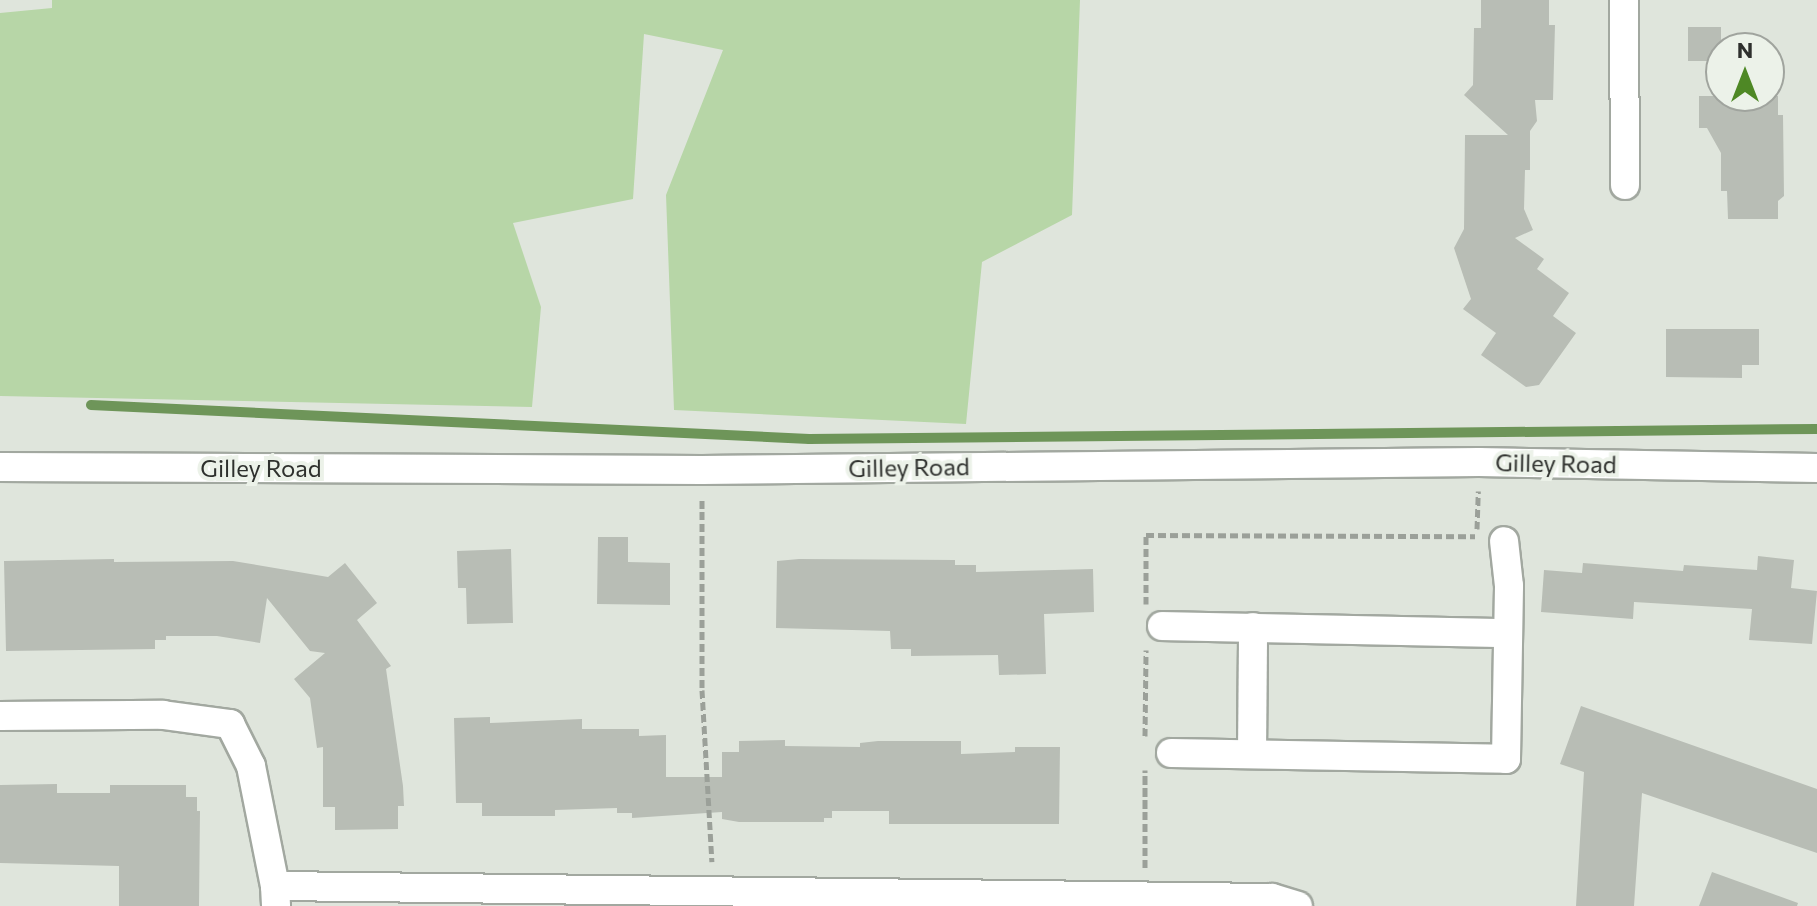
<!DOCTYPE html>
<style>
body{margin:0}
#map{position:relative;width:1817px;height:906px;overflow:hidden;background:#dfe5dc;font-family:Commissioner,sans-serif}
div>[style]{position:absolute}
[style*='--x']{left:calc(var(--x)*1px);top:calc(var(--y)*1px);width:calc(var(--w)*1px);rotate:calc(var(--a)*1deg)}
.green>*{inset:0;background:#b7d6a7}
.stream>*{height:10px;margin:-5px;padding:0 5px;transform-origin:5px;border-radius:5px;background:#6e9559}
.building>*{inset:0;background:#b8bdb5;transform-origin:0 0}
.path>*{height:5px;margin-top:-2.5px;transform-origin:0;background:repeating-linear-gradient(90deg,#9ba099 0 8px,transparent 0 12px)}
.roads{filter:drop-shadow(2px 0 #a2a8a0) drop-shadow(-2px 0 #a2a8a0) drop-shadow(0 2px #a2a8a0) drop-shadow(0 -2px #a2a8a0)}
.minor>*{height:28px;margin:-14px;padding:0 14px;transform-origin:14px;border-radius:14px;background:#fff}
span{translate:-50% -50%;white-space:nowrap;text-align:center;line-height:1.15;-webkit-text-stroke:8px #ecf2e9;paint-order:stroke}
.street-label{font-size:24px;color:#2e302d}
.north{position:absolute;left:1705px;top:32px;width:80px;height:80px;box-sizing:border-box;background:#ecf2e9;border:2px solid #a0a49e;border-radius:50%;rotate:0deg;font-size:22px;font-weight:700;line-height:32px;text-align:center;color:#2e302d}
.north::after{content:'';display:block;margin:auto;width:28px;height:36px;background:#4e8825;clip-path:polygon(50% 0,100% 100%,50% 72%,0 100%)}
</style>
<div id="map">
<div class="green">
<div style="clip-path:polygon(52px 0,1080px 0,1072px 215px,982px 262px,966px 424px,674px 410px,666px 195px,723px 50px,644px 34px,633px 199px,513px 223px,541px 307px,532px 407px,0 396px,0 13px,52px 8px)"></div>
</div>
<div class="stream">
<div style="--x:91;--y:405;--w:719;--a:2.71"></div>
<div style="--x:809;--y:439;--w:1008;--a:-0.57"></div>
</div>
<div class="building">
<div style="clip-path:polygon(1481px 0,1549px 0,1549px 25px,1555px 25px,1553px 100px,1535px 100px,1537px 121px,1530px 131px,1530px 170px,1525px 170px,1524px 209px,1533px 230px,1515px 238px,1544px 259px,1537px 269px,1569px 293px,1553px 316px,1576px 333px,1539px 385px,1526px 387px,1481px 355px,1496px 333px,1463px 309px,1471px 299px,1454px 248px,1464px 229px,1465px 135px,1508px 135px,1464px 95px,1473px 85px,1474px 28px,1481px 28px)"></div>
<div style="left:1688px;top:27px;width:33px;height:34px"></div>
<div style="clip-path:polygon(1699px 96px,1778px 96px,1778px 115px,1783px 115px,1784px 196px,1778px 201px,1778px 219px,1728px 219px,1727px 191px,1721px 191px,1721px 153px,1707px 128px,1699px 128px)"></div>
<div style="clip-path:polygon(1666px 329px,1759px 329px,1759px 365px,1742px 365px,1742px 378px,1666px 377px)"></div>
<div style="clip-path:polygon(598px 537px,628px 537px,628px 562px,670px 563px,670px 605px,597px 604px)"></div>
<div style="clip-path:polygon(511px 549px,513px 623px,467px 624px,466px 588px,458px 588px,457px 551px)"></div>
<div style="clip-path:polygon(1758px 556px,1794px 560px,1791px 588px,1817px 591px,1812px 644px,1749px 640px,1752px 609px,1634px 602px,1633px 619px,1541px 612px,1544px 570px,1582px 573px,1583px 563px,1683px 571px,1684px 565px,1757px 570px)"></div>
<div style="clip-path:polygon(114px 559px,114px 562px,233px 561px,328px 577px,345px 563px,377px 603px,357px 620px,391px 666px,386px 669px,403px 786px,404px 806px,398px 806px,398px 829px,335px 830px,335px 807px,323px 807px,323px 747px,317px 748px,310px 698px,294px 679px,325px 653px,310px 651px,267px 598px,260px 643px,217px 636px,166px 636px,166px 640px,155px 640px,155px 649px,6px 651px,4px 561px)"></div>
<div style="clip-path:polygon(799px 559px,955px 560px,955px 565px,976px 565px,976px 572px,1093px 569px,1094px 612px,1044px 614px,1046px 674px,999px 675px,998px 655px,911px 656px,911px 649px,891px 649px,890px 631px,776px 628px,777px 561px)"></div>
<div style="clip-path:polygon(1581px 706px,1817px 789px,1817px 853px,1642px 793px,1634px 906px,1576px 906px,1584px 772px,1560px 764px)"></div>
<div style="clip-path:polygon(490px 717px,490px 723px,582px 719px,582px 729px,639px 729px,639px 736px,666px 735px,666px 777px,722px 777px,722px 752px,739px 752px,739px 741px,785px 740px,785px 746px,860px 747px,860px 743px,878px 741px,961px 741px,961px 754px,1015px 752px,1015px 747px,1060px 747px,1059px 824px,889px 824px,889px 811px,832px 811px,832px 818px,824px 818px,824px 822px,739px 822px,722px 819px,722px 812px,632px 818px,632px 813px,617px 813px,617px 808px,555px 810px,555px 816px,482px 816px,482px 803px,456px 803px,454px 718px)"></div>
<div style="clip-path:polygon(57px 784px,57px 793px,110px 793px,110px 785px,186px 785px,186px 797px,197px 797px,197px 811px,200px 811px,199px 906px,119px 906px,119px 866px,0 863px,0 785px)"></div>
<div style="clip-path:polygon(1712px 872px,1798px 903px,1797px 906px,1699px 906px)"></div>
</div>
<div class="path">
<div style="--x:702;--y:500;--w:190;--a:90"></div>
<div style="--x:702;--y:690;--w:172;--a:86.7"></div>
<div style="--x:1477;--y:529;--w:38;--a:-88"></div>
<div style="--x:1146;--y:604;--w:69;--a:-90"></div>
<div style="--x:1146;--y:535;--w:329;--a:0.2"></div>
<div style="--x:1145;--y:736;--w:86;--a:-89.3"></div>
<div style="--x:1145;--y:868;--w:98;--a:-90"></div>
</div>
<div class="roads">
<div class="minor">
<div style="--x:1624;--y:0;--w:185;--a:89.7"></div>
<div style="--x:0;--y:467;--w:702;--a:0.24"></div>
<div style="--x:702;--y:470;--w:777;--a:-0.59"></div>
<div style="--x:1479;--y:462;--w:338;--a:1"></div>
<div style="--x:1162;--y:626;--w:346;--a:1.2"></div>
<div style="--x:0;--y:716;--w:163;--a:-0.4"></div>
<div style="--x:163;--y:715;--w:68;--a:7.7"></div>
<div style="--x:230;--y:724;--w:47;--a:63.4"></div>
<div style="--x:251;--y:766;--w:122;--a:78.7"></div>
<div style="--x:275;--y:886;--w:20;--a:87"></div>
<div style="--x:1171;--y:753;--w:335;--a:1"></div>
<div style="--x:1506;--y:759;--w:173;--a:-89"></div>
<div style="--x:1509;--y:586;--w:45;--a:-96.3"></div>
<div style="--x:1252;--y:754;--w:127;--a:-89.5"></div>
<div style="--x:275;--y:886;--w:997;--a:0.69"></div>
<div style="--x:1272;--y:898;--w:27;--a:17"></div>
</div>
</div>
<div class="street-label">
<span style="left:1556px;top:463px;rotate:1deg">Gilley Road</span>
<span style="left:909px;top:467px;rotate:-1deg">Gilley Road</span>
<span style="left:261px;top:468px">Gilley Road</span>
</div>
<div class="north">N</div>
</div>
